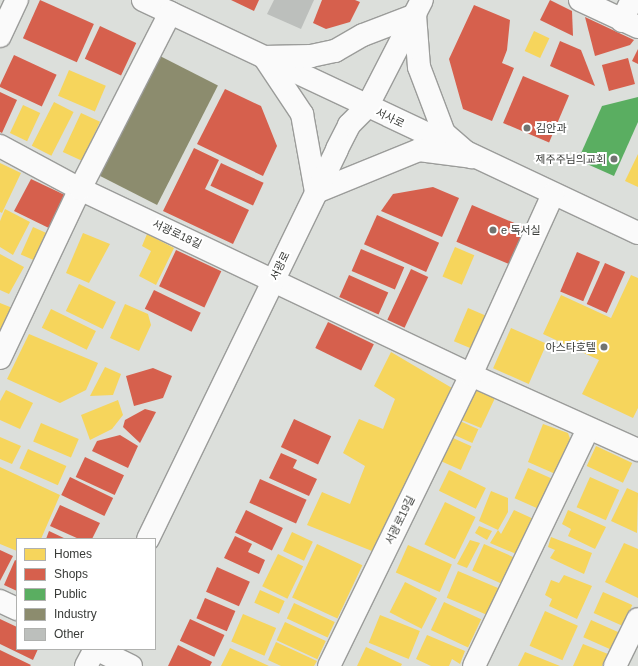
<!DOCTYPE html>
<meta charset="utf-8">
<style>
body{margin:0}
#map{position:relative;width:638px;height:666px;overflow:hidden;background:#dcdfdb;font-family:Helvetica,"Noto Sans KR",sans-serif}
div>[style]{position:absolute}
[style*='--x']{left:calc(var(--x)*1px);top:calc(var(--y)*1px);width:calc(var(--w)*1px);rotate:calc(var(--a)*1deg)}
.homes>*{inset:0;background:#f6d55c;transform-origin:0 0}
.shops>*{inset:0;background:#d6604d;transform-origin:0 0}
.public>*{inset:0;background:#5aae61}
.industry>*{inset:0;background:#8c8c6e;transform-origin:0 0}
.building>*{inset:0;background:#bcbfbc}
.roads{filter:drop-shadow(1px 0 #9b9c9a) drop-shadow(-1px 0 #9b9c9a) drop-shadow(0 1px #9b9c9a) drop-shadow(0 -1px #9b9c9a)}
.minor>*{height:22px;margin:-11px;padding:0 11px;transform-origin:11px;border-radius:11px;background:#fafafa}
.major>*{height:22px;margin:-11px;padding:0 11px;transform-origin:11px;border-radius:11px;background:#fafafa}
.dots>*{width:11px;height:11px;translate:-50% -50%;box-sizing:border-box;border:2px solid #fff;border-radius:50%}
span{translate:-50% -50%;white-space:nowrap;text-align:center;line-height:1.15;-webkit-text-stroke:4px #fff;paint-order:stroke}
.street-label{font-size:11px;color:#393b38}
.poi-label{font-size:11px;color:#393b38}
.left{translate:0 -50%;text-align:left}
.right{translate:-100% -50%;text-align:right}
.legend{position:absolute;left:16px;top:538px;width:140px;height:112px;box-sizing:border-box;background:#fff;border:1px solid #b0b1af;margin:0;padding:5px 7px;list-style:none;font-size:12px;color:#393b38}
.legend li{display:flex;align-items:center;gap:8px;height:20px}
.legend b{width:20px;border:1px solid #b0b1af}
</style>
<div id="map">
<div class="homes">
<div style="left:534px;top:31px;width:17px;height:22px;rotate:25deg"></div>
<div style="left:69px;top:70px;width:40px;height:28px;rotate:23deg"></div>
<div style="left:54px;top:102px;width:22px;height:49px;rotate:27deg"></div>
<div style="left:23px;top:105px;width:19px;height:31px;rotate:25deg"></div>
<div style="left:81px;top:113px;width:21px;height:43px;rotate:25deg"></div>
<div style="clip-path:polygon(638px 154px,638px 187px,625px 181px)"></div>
<div style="clip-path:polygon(0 163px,21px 173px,2px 213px,0 212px)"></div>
<div style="clip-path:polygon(5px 209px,30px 222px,13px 255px,0 247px,0 221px)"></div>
<div style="left:33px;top:227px;width:22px;height:30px;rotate:24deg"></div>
<div style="clip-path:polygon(83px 233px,110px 244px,89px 283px,66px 273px)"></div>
<div style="clip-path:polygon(147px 234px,174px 248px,156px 285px,139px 276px,151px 251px,142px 246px)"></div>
<div style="left:455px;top:247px;width:21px;height:32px;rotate:23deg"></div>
<div style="clip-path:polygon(0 254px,24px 267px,9px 294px,0 290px)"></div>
<div style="clip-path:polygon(631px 275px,638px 278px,638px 408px,633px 418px,582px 394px,599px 360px,543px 334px,561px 295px,611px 318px)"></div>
<div style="left:79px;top:284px;width:41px;height:30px;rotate:26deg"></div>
<div style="clip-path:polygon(0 303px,15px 309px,0 338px)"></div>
<div style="clip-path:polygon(125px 304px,148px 314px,151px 325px,139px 351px,110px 338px)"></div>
<div style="left:468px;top:308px;width:26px;height:36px;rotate:23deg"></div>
<div style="left:51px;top:309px;width:50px;height:21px;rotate:26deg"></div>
<div style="left:511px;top:328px;width:39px;height:44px;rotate:24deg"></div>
<div style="clip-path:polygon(29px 334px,98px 363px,86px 390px,60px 403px,7px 379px)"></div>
<div style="clip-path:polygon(391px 352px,452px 388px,372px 551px,307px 525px,322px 492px,350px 504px,365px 466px,343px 453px,359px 419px,383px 429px,395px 399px,374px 386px)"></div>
<div style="clip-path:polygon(105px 367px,121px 374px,113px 395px,90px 396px)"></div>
<div style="clip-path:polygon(477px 388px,495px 398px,481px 428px,452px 416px)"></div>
<div style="clip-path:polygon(6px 390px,33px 403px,20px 429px,0 420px,0 401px)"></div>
<div style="clip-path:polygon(118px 400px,123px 415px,112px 429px,90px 440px,81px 415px)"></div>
<div style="left:451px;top:417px;width:30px;height:15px;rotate:24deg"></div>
<div style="left:41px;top:423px;width:41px;height:20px;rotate:23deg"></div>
<div style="clip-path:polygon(543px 424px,568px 433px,573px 447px,560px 476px,528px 462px)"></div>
<div style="left:444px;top:434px;width:30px;height:26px;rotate:24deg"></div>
<div style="clip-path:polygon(0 437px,21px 446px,12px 464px,0 459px)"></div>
<div style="left:596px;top:446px;width:40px;height:22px;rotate:25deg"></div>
<div style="left:28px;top:449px;width:42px;height:21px;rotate:24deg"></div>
<div style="clip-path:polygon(0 467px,60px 495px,41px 539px,17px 539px,17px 551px,0 544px)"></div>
<div style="left:528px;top:468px;width:32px;height:33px;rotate:24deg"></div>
<div style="left:449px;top:470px;width:41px;height:23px;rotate:26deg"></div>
<div style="left:590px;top:477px;width:32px;height:33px;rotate:24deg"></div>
<div style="clip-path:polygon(627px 488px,638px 493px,637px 533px,611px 521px)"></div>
<div style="clip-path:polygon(491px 491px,508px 498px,508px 512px,498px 530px,479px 521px)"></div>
<div style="left:445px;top:502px;width:34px;height:47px;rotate:26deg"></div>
<div style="clip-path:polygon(514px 510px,538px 521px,521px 556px,490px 543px,498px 530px,501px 534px)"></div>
<div style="clip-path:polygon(568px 510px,606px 527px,595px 549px,568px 536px,571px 529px,562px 524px)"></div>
<div style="clip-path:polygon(479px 526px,492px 531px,487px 540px,475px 533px)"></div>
<div style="left:292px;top:532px;width:23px;height:21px;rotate:25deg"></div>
<div style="clip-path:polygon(551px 537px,592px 553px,584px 574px,550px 558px,555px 550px,548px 547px)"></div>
<div style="clip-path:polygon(470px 540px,480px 543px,467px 568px,457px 564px)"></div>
<div style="clip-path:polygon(624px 543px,638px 549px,638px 598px,605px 582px)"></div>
<div style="left:317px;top:544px;width:50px;height:59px;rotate:25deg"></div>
<div style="left:484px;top:544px;width:36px;height:29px;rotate:24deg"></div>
<div style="left:408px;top:545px;width:48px;height:30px;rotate:24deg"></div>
<div style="left:278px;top:554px;width:28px;height:36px;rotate:26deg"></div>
<div style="left:458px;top:571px;width:46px;height:29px;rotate:23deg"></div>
<div style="clip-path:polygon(564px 575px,592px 586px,577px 619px,549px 606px,552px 599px,545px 595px,551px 580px,559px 583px)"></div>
<div style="left:405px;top:582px;width:36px;height:34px;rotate:27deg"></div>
<div style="left:260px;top:590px;width:27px;height:14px;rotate:24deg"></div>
<div style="left:603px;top:592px;width:32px;height:23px;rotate:24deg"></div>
<div style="left:444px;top:602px;width:41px;height:31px;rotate:25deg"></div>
<div style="left:294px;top:603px;width:45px;height:17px;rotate:25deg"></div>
<div style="left:545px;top:611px;width:36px;height:38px;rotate:24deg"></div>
<div style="left:243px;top:614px;width:36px;height:30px;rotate:23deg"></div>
<div style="left:380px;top:615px;width:43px;height:30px;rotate:22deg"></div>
<div style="left:591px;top:620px;width:32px;height:19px;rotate:24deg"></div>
<div style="left:285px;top:622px;width:45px;height:20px;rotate:25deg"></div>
<div style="clip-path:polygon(427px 635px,465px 651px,460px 664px,452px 659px,449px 666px,431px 666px,416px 659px)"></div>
<div style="clip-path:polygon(276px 642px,317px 661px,314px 666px,281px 666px,268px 660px)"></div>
<div style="clip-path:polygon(583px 644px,608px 654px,602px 666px,573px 666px)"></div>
<div style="clip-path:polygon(366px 647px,402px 664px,401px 666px,357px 666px)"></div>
<div style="clip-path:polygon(230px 648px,269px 666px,221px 666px)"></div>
<div style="clip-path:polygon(525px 652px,560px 666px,518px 666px)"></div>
</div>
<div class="shops">
<div style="left:40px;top:0;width:59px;height:42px;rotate:24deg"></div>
<div style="clip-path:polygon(231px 0,259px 0,254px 11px)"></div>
<div style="clip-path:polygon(322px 0,355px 0,360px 2px,350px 22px,326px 29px,313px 23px)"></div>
<div style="clip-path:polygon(550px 0,572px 11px,573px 36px,540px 20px)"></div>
<div style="clip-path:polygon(474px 5px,510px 20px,507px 50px,502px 63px,514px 68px,492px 121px,463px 109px,449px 59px)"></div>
<div style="clip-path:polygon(585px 17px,634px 40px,630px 45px,595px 56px)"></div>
<div style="left:100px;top:26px;width:40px;height:36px;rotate:25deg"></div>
<div style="clip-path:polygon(560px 41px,581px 50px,595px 86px,550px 66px)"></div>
<div style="clip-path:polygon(638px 49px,638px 64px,632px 61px)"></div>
<div style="left:14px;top:55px;width:47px;height:35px;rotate:25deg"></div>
<div style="left:628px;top:58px;width:27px;height:27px;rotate:75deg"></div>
<div style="left:523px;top:76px;width:50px;height:51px;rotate:23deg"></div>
<div style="clip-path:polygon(225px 89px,261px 106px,277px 146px,263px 176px,197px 144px)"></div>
<div style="clip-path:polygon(0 92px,17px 100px,2px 133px,0 132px)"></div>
<div style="clip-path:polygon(194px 148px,219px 160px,205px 189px,249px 210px,233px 244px,163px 211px)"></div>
<div style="left:221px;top:163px;width:47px;height:25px;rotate:25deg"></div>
<div style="clip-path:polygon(31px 179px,67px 196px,57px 232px,14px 211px)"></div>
<div style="clip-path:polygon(433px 187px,459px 198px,442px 237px,381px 211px,393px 194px)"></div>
<div style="left:472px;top:205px;width:61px;height:40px;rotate:23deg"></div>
<div style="left:377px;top:215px;width:68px;height:32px;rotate:24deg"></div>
<div style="left:361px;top:249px;width:47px;height:24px;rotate:23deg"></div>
<div style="left:176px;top:250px;width:50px;height:40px;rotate:25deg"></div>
<div style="left:577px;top:252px;width:25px;height:43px;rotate:23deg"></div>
<div style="left:605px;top:263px;width:22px;height:45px;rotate:24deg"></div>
<div style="left:411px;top:269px;width:19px;height:56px;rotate:25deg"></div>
<div style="left:349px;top:275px;width:43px;height:24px;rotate:24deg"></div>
<div style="left:154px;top:290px;width:52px;height:21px;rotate:26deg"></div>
<div style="left:328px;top:322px;width:51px;height:29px;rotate:26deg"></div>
<div style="clip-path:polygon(153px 368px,172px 376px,163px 398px,134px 406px,126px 376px)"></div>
<div style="clip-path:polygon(145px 409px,156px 412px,140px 443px,123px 427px,125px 420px)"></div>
<div style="left:294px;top:419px;width:41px;height:31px;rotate:25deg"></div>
<div style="clip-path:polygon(120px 435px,138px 446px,128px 468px,92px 451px,97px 441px)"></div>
<div style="clip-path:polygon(281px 453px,297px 460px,293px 468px,317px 479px,309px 496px,269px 478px)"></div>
<div style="left:85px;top:457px;width:43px;height:22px;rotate:25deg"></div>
<div style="left:70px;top:477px;width:48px;height:20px;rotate:26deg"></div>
<div style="left:260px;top:479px;width:51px;height:26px;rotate:24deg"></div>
<div style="clip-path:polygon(60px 505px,100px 523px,92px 539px,79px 539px,50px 526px)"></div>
<div style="left:246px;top:510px;width:41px;height:25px;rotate:26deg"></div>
<div style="clip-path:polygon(49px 531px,66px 539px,46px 539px)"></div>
<div style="clip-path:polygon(235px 536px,252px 544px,248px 552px,265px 560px,259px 574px,224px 558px)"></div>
<div style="clip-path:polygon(0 550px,13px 556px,0 581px)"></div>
<div style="clip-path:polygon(15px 560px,17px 561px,17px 591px,4px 585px)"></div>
<div style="left:217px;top:567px;width:36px;height:27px;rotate:24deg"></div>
<div style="left:205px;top:598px;width:33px;height:22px;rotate:23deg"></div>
<div style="clip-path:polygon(0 619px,17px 627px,17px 649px,38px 649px,33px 660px,0 644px)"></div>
<div style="left:190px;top:619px;width:38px;height:24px;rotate:25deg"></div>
<div style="clip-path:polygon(178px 645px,212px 662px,210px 666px,168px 666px)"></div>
<div style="clip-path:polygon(0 650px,31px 665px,30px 666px,0 666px)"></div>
</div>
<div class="public">
<div style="clip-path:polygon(638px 97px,638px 122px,614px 176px,578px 160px,602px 106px)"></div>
</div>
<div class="industry">
<div style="left:160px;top:56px;width:65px;height:134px;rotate:27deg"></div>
</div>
<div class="building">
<div style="clip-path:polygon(274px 0,314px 0,301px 29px,267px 14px)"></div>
</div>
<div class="roads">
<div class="minor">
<div style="--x:143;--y:0;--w:547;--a:25.21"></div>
<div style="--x:580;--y:0;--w:64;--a:25"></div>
<div style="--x:622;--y:21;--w:23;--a:-65"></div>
<div style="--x:0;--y:36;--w:40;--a:-65"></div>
<div style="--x:0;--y:146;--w:91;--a:28.3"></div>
<div style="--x:80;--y:189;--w:433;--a:25.4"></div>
<div style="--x:471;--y:375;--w:183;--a:24.2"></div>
<div style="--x:0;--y:358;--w:187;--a:-64.7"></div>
<div style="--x:80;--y:189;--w:198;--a:-62.9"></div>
<div style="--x:0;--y:601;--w:19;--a:25"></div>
<div style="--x:96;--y:649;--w:39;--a:26"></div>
<div style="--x:329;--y:666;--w:324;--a:-64"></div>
<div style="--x:471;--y:375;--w:199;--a:-65.6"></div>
<div style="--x:474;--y:666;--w:263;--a:-64.3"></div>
<div style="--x:615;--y:666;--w:52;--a:-63.9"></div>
</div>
<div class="major">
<div style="--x:264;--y:57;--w:47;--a:-1.2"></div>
<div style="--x:311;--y:56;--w:25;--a:-12"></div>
<div style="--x:335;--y:51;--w:32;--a:-30"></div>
<div style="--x:363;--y:35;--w:56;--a:-21"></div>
<div style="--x:415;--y:15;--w:52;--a:85.6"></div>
<div style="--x:419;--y:67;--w:71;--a:69.3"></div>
<div style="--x:444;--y:133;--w:37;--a:41"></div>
<div style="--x:264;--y:57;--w:69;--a:56.3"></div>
<div style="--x:302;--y:114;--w:79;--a:79.8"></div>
<div style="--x:316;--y:192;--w:111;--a:-22.2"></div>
<div style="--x:419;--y:150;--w:53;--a:7.5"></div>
<div style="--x:148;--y:539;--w:433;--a:-64.1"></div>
<div style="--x:337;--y:149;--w:27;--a:-63"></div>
<div style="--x:349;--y:125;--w:25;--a:-45"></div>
<div style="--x:367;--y:107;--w:120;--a:-62.8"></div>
<div style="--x:86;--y:666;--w:19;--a:-62"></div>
</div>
</div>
<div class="dots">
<div style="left:527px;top:128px;background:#727471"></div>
<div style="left:614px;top:159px;background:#727471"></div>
<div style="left:493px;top:230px;background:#727471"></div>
<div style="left:604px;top:347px;background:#727471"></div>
</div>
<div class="street-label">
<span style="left:390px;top:118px;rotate:26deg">서사로</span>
<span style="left:177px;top:234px;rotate:25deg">서광로18길</span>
<span style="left:280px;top:266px;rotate:-64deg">서광로</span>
<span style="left:400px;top:520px;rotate:-64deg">서광로19길</span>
</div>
<div class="poi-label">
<span class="left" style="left:536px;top:128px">김안과</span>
<span class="right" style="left:606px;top:159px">제주주님의교회</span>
<span class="left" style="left:501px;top:230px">e 독서실</span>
<span class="right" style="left:596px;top:347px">아스타호텔</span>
</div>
<ul class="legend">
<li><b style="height:11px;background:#f6d55c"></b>Homes</li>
<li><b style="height:11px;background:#d6604d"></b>Shops</li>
<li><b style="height:11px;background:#5aae61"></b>Public</li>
<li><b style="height:11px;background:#8c8c6e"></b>Industry</li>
<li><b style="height:11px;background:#bcbfbc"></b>Other</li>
</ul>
</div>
